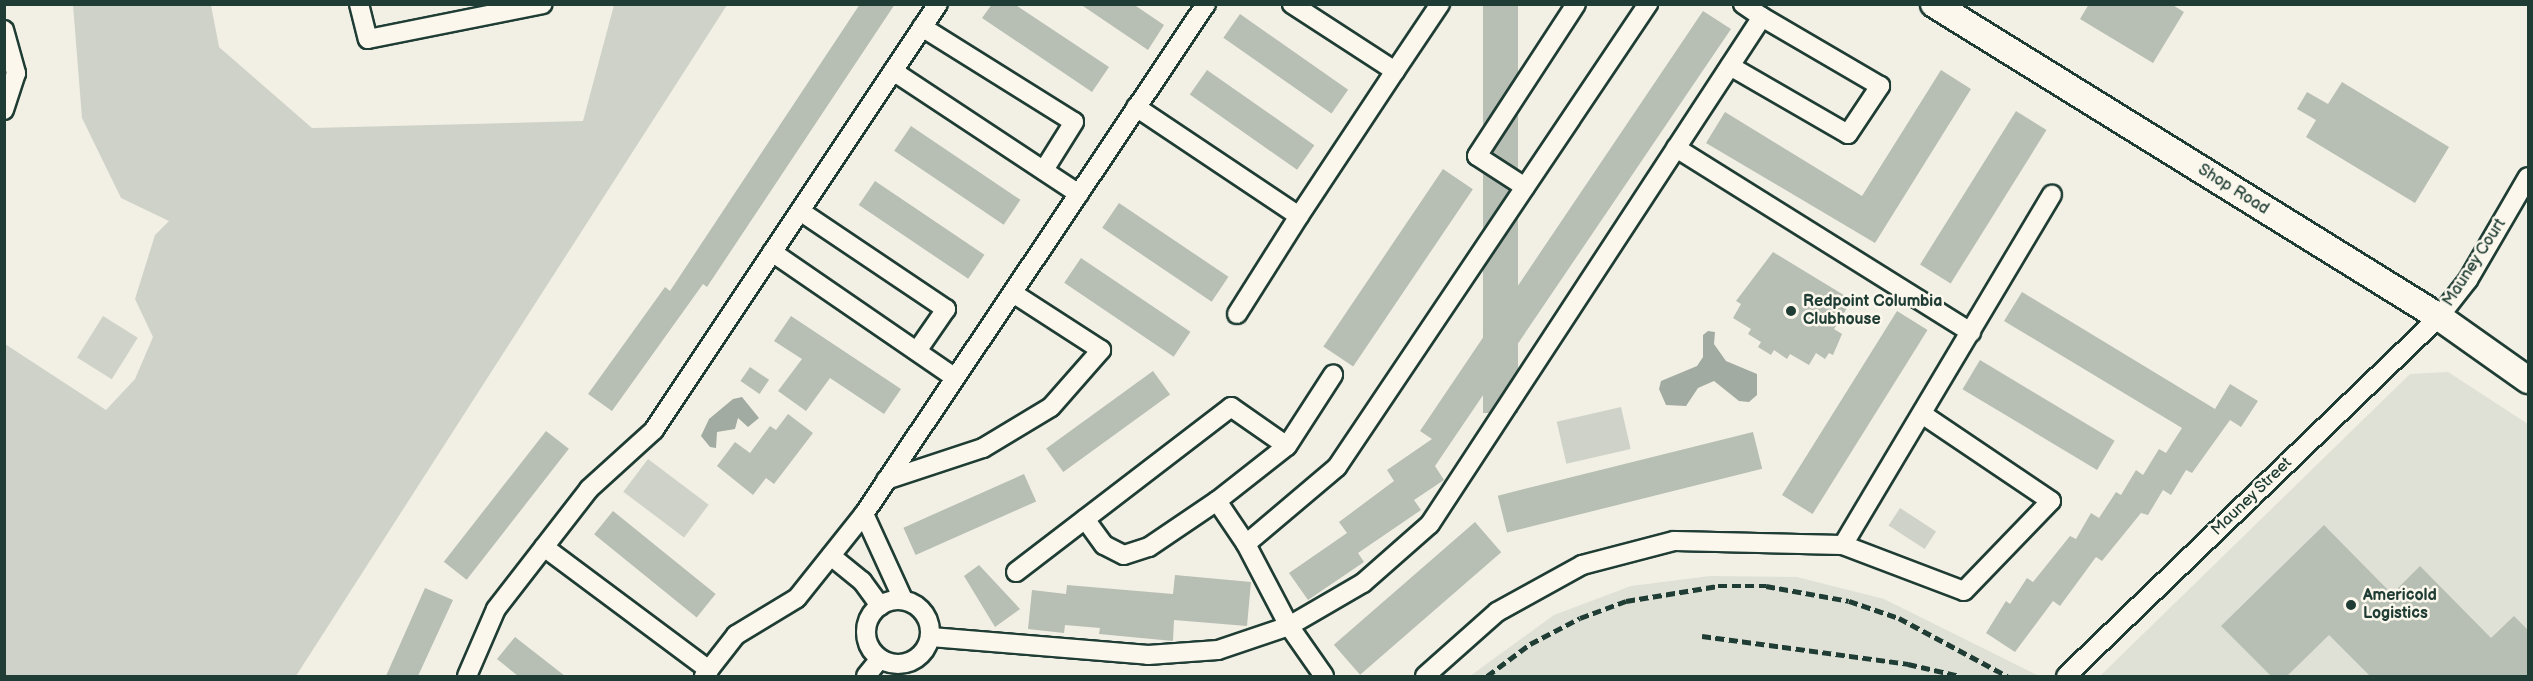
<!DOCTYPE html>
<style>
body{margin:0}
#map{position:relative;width:2533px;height:681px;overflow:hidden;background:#f2f0e5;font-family:"Balsamiq Sans",sans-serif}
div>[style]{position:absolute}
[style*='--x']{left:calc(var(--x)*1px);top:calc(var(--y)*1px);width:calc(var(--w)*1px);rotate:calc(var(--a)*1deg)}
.built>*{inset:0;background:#e0e1d6}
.green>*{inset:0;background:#cfd2c8;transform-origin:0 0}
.water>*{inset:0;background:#a2aba1}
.building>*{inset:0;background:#b7beb3;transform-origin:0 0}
.roads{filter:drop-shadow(2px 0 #1f3d34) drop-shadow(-2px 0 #1f3d34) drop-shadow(0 2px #1f3d34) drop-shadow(0 -2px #1f3d34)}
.street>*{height:18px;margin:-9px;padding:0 9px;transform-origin:9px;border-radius:9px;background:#fbf7ec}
.street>.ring{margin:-9px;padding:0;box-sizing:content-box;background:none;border:18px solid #fbf7ec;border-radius:50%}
.secondary>*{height:26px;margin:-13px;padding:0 13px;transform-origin:13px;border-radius:13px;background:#fbf7ec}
.rail>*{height:4.5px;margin-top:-2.25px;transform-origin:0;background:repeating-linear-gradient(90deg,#1f3d34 0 9px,transparent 0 13.5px)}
.dots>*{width:16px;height:16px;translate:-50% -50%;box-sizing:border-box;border:3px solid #fbf7ec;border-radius:50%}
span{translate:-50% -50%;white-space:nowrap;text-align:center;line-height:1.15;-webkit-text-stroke:5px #fbf7ec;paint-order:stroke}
.street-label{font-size:16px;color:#1f3d34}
.poi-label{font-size:16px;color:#1f3d34;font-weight:700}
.left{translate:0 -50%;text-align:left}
.frame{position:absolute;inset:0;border:6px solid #1f3d34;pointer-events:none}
</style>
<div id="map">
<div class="built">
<div style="clip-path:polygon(2448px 372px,2528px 424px,2528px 676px,2100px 676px,2410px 374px)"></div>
<div style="clip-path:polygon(1710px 576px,1797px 577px,1884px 599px,2039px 676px,1470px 676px,1554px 615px,1631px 586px)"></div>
</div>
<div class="green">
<div style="clip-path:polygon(73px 5px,211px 5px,219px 47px,312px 128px,583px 121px,614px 5px,727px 5px,296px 676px,5px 676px,5px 344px,106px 410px,135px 379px,153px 337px,135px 299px,155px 235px,169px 221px,121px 198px,82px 118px)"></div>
<div style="left:103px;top:316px;width:41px;height:49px;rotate:32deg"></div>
<div style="left:1621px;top:407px;width:43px;height:66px;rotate:77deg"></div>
<div style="left:648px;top:459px;width:76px;height:41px;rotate:37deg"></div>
<div style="left:1900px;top:508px;width:43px;height:21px;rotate:33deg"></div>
</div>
<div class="water">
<div style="clip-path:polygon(1708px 331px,1715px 332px,1714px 344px,1726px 361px,1757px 374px,1757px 395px,1749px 402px,1739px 401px,1714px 381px,1698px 388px,1686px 406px,1666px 405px,1659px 389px,1661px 381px,1697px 366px,1703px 357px,1703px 335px)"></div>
<div style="clip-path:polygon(742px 397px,759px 418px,748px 427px,738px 418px,735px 429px,717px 432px,716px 448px,710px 447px,701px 436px,709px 419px,733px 399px)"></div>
</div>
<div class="building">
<div style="clip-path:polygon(860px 4px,895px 4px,707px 287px,703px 284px,612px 411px,588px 394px,665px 287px,670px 291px)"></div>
<div style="clip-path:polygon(992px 4px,1014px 4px,1109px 67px,1092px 92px,982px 18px)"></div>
<div style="clip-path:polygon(1080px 4px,1133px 4px,1164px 25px,1148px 50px)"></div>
<div style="left:1483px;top:4px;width:35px;height:409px"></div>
<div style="clip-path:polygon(2089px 4px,2171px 4px,2184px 12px,2153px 63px,2080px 19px)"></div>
<div style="clip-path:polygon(1703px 11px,1731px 29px,1435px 466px,1444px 480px,1414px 500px,1421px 510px,1358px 553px,1364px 562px,1308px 600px,1289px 573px,1347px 533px,1339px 522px,1394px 481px,1387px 470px,1432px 439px,1420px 431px)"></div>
<div style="left:1240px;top:14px;width:132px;height:29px;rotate:35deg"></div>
<div style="left:1207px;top:70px;width:131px;height:30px;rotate:35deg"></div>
<div style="clip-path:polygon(1941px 70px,1971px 89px,1875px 243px,1706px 143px,1725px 112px,1862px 196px)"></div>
<div style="clip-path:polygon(2342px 82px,2449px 147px,2415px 203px,2306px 137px,2316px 120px,2297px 109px,2307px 92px,2328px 104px)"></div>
<div style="left:2016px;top:111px;width:36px;height:181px;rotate:32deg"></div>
<div style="left:911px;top:126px;width:132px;height:30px;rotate:34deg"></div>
<div style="left:1443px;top:169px;width:36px;height:214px;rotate:34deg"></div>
<div style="left:875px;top:181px;width:132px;height:29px;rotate:34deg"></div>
<div style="left:1119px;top:203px;width:132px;height:30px;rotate:34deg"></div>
<div style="clip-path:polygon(1773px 252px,1852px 300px,1834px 329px,1842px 334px,1833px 355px,1829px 353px,1825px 359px,1816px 353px,1809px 365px,1790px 354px,1787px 359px,1774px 350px,1771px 355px,1758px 347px,1761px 342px,1748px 334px,1751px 329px,1733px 318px,1741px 304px,1736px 301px)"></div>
<div style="left:1081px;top:258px;width:132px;height:30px;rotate:34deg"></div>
<div style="clip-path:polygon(2022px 292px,2215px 409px,2230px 384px,2258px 401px,2241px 427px,2230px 420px,2192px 473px,2186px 470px,2171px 495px,2163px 490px,2148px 515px,2141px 513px,2102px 561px,2096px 557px,2060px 606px,2053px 601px,2015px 652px,1986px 633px,2006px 601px,2010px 604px,2027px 578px,2033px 582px,2070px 536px,2076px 539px,2091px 513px,2099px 518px,2116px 492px,2121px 495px,2136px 470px,2143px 475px,2159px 449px,2166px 453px,2182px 428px,2004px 321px)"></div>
<div style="left:1897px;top:311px;width:36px;height:217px;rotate:32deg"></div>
<div style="clip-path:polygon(791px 316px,901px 389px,884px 414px,830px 378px,806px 411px,778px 391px,802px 359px,774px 341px)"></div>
<div style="left:1980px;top:360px;width:157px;height:34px;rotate:31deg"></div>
<div style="left:750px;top:367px;width:23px;height:17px;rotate:34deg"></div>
<div style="left:1153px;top:371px;width:29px;height:132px;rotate:54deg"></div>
<div style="clip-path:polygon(788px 414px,813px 433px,774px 484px,766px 478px,753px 495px,717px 466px,735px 442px,750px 453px,770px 426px,776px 430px)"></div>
<div style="left:546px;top:431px;width:29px;height:166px;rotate:38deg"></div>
<div style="left:1753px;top:432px;width:38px;height:263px;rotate:76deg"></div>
<div style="left:1024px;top:474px;width:30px;height:132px;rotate:66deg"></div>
<div style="left:613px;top:511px;width:132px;height:30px;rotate:39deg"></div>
<div style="left:1475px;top:522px;width:40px;height:187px;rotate:49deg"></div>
<div style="clip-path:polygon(2324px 525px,2392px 594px,2420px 566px,2491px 638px,2514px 616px,2529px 631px,2529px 676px,2370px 676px,2329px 635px,2287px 676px,2271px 676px,2221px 626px)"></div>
<div style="clip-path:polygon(979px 565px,1020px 609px,995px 627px,964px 576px)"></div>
<div style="clip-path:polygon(1175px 575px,1251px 582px,1247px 626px,1174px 620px,1173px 641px,1099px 634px,1100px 628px,1065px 625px,1064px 633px,1028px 629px,1032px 590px,1066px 594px,1067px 585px,1173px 594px)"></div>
<div style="clip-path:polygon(425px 588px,453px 600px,418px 676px,386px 676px)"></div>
<div style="clip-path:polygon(515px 637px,565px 676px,518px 676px,497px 659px)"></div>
</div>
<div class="roads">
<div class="street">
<div style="--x:359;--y:4;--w:36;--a:76"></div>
<div style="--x:368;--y:39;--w:178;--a:-11.3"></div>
<div style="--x:922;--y:27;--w:179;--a:32"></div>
<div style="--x:1074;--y:122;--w:57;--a:122"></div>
<div style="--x:4;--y:30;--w:45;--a:74.4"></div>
<div style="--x:16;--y:73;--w:39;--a:108"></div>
<div style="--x:1730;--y:66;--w:136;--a:30"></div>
<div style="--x:1848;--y:134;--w:58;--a:-56.3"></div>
<div style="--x:1880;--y:86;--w:137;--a:-149.7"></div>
<div style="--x:893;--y:71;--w:223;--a:33.5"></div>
<div style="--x:1395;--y:71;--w:81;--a:-56.1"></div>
<div style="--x:1136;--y:107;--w:196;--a:33.8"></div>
<div style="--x:1299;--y:216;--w:174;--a:-56.5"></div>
<div style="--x:1395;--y:71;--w:123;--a:-147"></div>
<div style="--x:1676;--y:148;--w:348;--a:32"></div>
<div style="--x:1525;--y:187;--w:57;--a:-147.1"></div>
<div style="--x:1477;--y:156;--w:181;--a:-56.9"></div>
<div style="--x:800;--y:211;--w:176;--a:33.9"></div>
<div style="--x:946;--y:309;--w:51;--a:124.6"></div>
<div style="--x:772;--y:252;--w:221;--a:34.5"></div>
<div style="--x:1237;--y:314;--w:116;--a:-57.7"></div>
<div style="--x:886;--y:480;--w:102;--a:-18.3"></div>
<div style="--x:983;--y:448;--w:79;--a:-31.1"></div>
<div style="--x:1051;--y:407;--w:76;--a:-48.7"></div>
<div style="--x:1101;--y:350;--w:105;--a:-147.1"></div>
<div style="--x:864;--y:514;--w:94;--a:65.4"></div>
<div style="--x:1085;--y:519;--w:32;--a:54"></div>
<div style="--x:1104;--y:545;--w:22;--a:27"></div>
<div style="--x:1124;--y:555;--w:26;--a:-18"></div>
<div style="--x:1149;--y:547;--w:82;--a:-34.1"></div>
<div style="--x:1246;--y:544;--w:52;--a:-124"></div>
<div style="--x:1217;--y:501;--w:89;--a:-38.2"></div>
<div style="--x:1287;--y:446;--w:85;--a:-57.1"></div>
<div style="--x:1843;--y:545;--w:129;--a:20.8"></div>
<div style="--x:1964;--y:591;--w:125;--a:-46"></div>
<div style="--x:2051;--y:501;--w:156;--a:-146"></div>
<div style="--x:544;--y:547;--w:206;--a:36.7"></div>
<div style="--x:831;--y:556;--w:40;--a:39"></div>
<div style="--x:862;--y:581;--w:31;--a:54"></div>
<div style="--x:1016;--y:572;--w:271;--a:-37.5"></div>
<div style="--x:1231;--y:407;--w:68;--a:34.9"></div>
<div class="ring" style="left:866px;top:600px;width:46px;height:46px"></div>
<div style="--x:931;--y:637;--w:218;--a:4.7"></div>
<div style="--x:1148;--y:655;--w:70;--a:-4.1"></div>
<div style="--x:1218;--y:650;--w:75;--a:-18.7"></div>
<div style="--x:1289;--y:626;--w:86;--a:-30.2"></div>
<div style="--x:1363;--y:583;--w:89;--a:-41.4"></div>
<div style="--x:1430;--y:524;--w:606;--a:-56.78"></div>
<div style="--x:1762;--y:17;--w:23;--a:-146"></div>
<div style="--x:467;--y:676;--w:73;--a:-66.6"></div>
<div style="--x:496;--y:609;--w:152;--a:-52.2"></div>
<div style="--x:589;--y:489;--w:88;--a:-42.2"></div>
<div style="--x:654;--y:430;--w:512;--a:-56.31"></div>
<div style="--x:704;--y:676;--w:52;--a:-52"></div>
<div style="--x:736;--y:635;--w:71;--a:-31.2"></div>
<div style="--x:797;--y:598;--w:107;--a:-51.4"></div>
<div style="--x:864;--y:514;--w:614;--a:-56.15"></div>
<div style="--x:866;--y:676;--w:22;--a:-51"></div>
<div style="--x:1324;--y:676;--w:61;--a:-125"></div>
<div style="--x:1289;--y:626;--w:93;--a:-117.7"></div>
<div style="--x:1246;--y:544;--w:119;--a:-40.2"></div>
<div style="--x:1337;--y:467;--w:558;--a:-56.11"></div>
<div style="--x:1425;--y:676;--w:96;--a:-41.6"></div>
<div style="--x:1497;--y:612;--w:97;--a:-28.9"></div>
<div style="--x:1582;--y:565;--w:95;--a:-14.6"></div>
<div style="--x:1674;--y:541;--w:169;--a:1.4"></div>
<div style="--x:1843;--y:545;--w:408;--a:-59.2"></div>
<div style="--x:2066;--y:676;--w:518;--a:-43.9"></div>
<div style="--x:2439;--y:317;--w:47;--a:-51.9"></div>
<div style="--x:2468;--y:280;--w:119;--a:-59.8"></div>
</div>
<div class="secondary">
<div style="--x:1934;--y:4;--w:594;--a:31.79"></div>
<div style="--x:2439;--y:317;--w:109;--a:35.3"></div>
</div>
</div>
<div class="rail">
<div style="--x:1702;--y:636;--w:208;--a:7.7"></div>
<div style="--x:1908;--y:664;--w:53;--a:13"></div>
<div style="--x:1487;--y:676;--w:54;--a:-36.7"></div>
<div style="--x:1530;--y:644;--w:56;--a:-27.5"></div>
<div style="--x:1580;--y:618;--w:49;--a:-20.3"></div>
<div style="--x:1626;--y:601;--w:93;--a:-9.3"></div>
<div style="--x:1718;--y:586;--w:48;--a:0"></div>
<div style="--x:1766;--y:586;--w:84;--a:10.2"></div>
<div style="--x:1849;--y:601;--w:53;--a:18.8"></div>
<div style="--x:1899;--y:618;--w:123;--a:28.2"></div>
</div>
<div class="dots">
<div style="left:1791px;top:311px;background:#1f3d34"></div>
<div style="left:2351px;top:605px;background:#1f3d34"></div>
</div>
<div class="street-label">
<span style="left:2233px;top:190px;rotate:32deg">Shop Road</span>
<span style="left:2475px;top:263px;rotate:-57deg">Mauney Court</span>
<span style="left:2252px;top:497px;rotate:-44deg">Mauney Street</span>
</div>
<div class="poi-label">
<span class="left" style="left:1803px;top:311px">Redpoint Columbia<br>Clubhouse</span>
<span class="left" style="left:2363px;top:605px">Americold<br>Logistics</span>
</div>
<div class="frame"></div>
</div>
